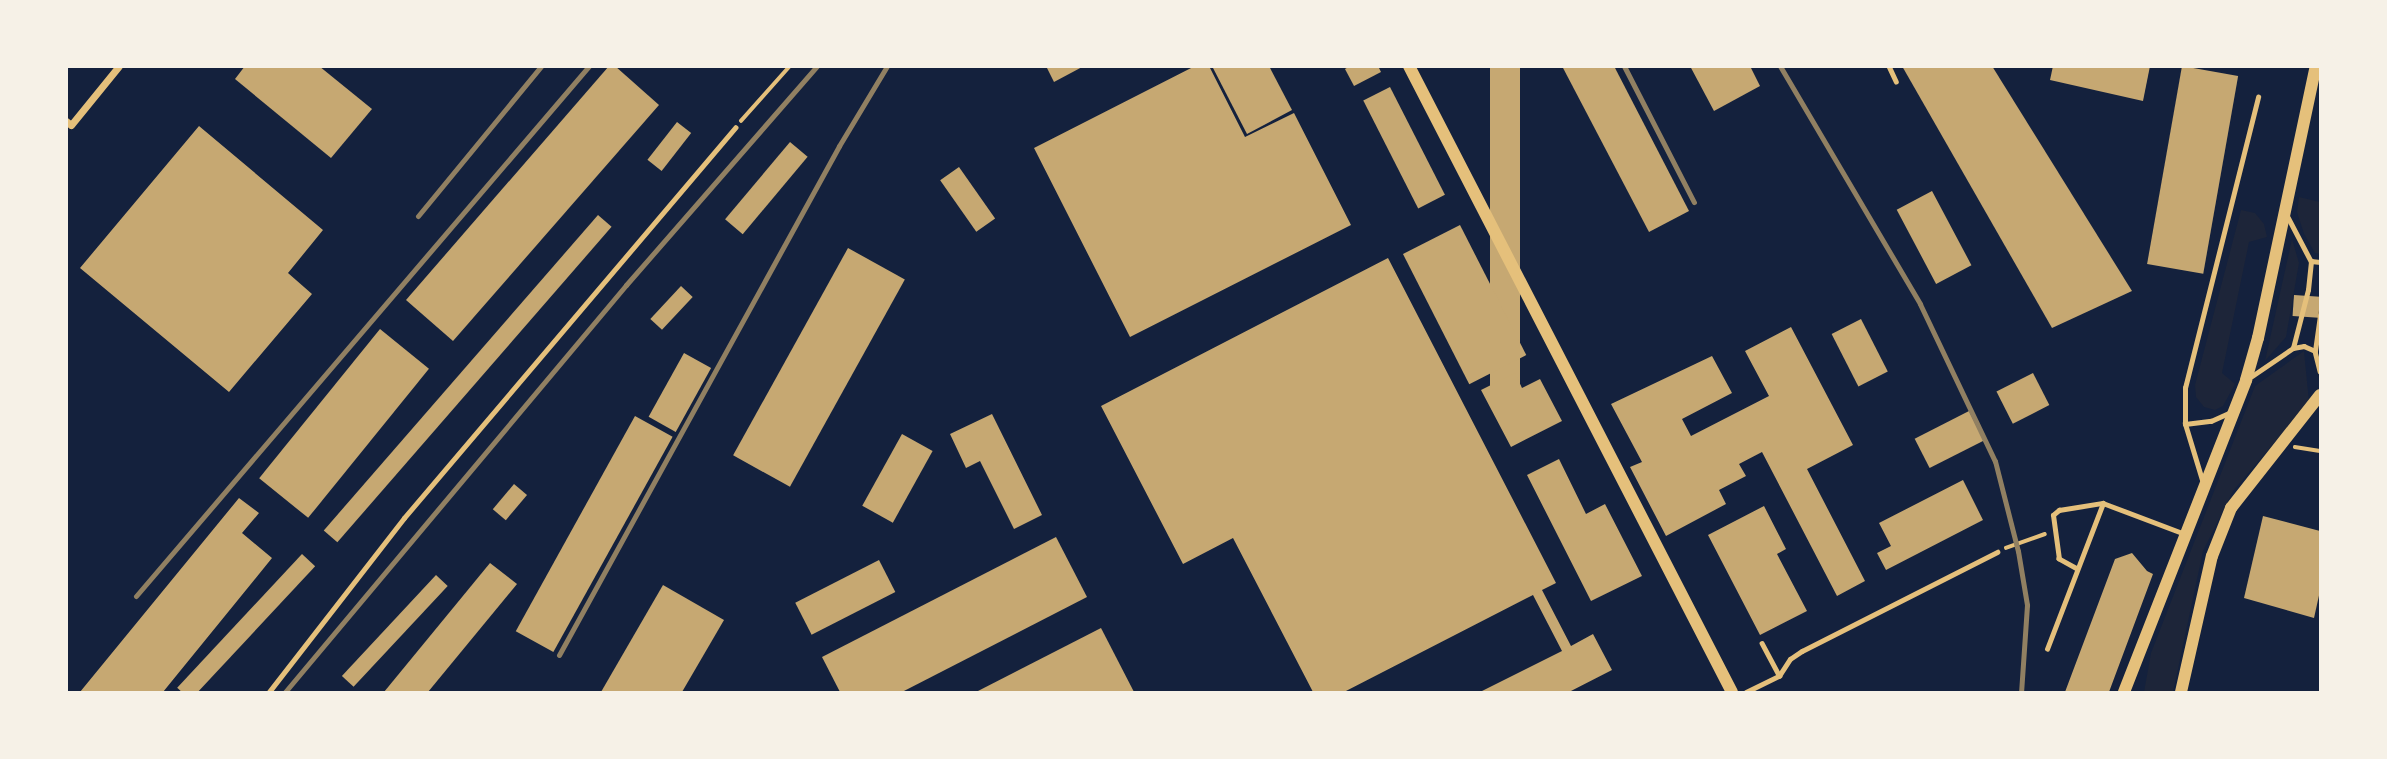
<!DOCTYPE html>
<style>
body{margin:0}
#map{position:relative;width:2387px;height:759px;overflow:hidden;background:#14213d;font-family:Roboto,sans-serif}
div>[style]{position:absolute}
[style*='--x']{left:calc(var(--x)*1px);top:calc(var(--y)*1px);width:calc(var(--w)*1px);rotate:calc(var(--a)*1deg)}
.green>*{inset:0;background:#1d2539}
.building>*{inset:0;background:#c6a872;transform-origin:0 0}
.path>*{height:3.5px;margin:-1.75px;padding:0 1.75px;transform-origin:1.75px;border-radius:1.75px;background:#e5c07b}
.service>*{height:4.5px;margin:-2.25px;padding:0 2.25px;transform-origin:2.25px;border-radius:2.25px;background:#e5c07b}
.minor>*{height:7px;margin:-3.5px;padding:0 3.5px;transform-origin:3.5px;border-radius:3.5px;background:#e5c07b}
.tertiary>*{height:12px;margin:-6px;padding:0 6px;transform-origin:6px;border-radius:6px;background:#e5c07b}
.secondary>*{height:12px;margin:-6px;padding:0 6px;transform-origin:6px;border-radius:6px;background:#e5c07b}
.rail>*{height:5px;margin:-2.5px;padding:0 2.5px;transform-origin:2.5px;border-radius:2.5px;background:#918062}
span{translate:-50% -50%;white-space:nowrap;text-align:center;line-height:1.15;-webkit-text-stroke:5px #f6f1e7;paint-order:stroke}
.frame{position:absolute;inset:0;border:68px solid #f6f1e7;pointer-events:none}
</style>
<div id="map">
<div class="green">
<div style="clip-path:polygon(2299px 197px,2320px 202px,2320px 254px,2315px 253px,2304px 234px,2297px 212px)"></div>
<div style="clip-path:polygon(2241px 210px,2255px 213px,2264px 224px,2267px 237px,2249px 242px,2222px 373px,2235px 384px,2223px 406px,2215px 410px,2204px 407px,2196px 397px,2195px 385px)"></div>
<div style="clip-path:polygon(2292px 239px,2299px 263px,2286px 337px,2265px 361px)"></div>
<div style="clip-path:polygon(2304px 351px,2309px 402px,2233px 491px,2203px 551px,2173px 692px,2144px 692px,2151px 653px,2255px 386px)"></div>
</div>
<div class="building">
<div style="clip-path:polygon(245px 66px,319px 66px,372px 109px,331px 158px,235px 79px)"></div>
<div style="clip-path:polygon(609px 66px,615px 66px,659px 105px,453px 341px,406px 300px)"></div>
<div style="clip-path:polygon(1046px 66px,1084px 66px,1054px 82px)"></div>
<div style="clip-path:polygon(1195px 66px,1209px 66px,1245px 137px,1294px 113px,1351px 225px,1130px 337px,1034px 148px)"></div>
<div style="clip-path:polygon(1212px 66px,1269px 66px,1292px 110px,1247px 134px)"></div>
<div style="clip-path:polygon(1350px 66px,1378px 66px,1381px 72px,1354px 86px,1345px 69px)"></div>
<div style="left:1490px;top:66px;width:30px;height:323px"></div>
<div style="clip-path:polygon(1562px 66px,1614px 66px,1689px 211px,1649px 232px)"></div>
<div style="clip-path:polygon(1690px 66px,1750px 66px,1760px 86px,1714px 111px)"></div>
<div style="clip-path:polygon(1902px 66px,1992px 66px,2132px 291px,2052px 328px)"></div>
<div style="clip-path:polygon(2053px 66px,2150px 66px,2143px 101px,2050px 80px)"></div>
<div style="left:2182px;top:66px;width:57px;height:201px;rotate:10deg"></div>
<div style="left:1390px;top:87px;width:121px;height:30px;rotate:63deg"></div>
<div style="left:677px;top:122px;width:18px;height:48px;rotate:38deg"></div>
<div style="clip-path:polygon(199px 126px,323px 230px,288px 273px,312px 294px,229px 392px,80px 268px)"></div>
<div style="left:790px;top:142px;width:23px;height:101px;rotate:40deg"></div>
<div style="left:959px;top:167px;width:63px;height:23px;rotate:55deg"></div>
<div style="left:1932px;top:191px;width:84px;height:40px;rotate:62deg"></div>
<div style="left:598px;top:215px;width:18px;height:418px;rotate:41deg"></div>
<div style="left:1460px;top:225px;width:146px;height:64px;rotate:63deg"></div>
<div style="left:848px;top:248px;width:65px;height:237px;rotate:29deg"></div>
<div style="clip-path:polygon(1388px 258px,1556px 583px,1542px 590px,1571px 646px,1593px 634px,1612px 670px,1569px 692px,1480px 692px,1562px 651px,1533px 595px,1344px 692px,1313px 692px,1233px 538px,1183px 564px,1101px 406px)"></div>
<div style="left:681px;top:286px;width:16px;height:45px;rotate:43deg"></div>
<div style="left:2294px;top:295px;width:26px;height:21px;rotate:4deg"></div>
<div style="left:1861px;top:319px;width:59px;height:33px;rotate:63deg"></div>
<div style="clip-path:polygon(1791px 327px,1853px 445px,1807px 469px,1865px 581px,1837px 596px,1762px 452px,1739px 464px,1746px 476px,1719px 490px,1726px 504px,1666px 536px,1630px 467px,1642px 462px,1611px 404px,1712px 356px,1732px 393px,1682px 419px,1691px 436px,1769px 396px,1745px 351px)"></div>
<div style="left:380px;top:329px;width:63px;height:192px;rotate:39deg"></div>
<div style="left:684px;top:353px;width:31px;height:73px;rotate:29deg"></div>
<div style="clip-path:polygon(1515px 373px,1522px 388px,1540px 379px,1562px 421px,1511px 447px,1481px 390px)"></div>
<div style="left:2033px;top:373px;width:36px;height:41px;rotate:63deg"></div>
<div style="left:1969px;top:411px;width:33px;height:61px;rotate:63deg"></div>
<div style="clip-path:polygon(992px 414px,1042px 515px,1014px 529px,980px 461px,966px 468px,950px 434px)"></div>
<div style="left:635px;top:416px;width:43px;height:246px;rotate:29deg"></div>
<div style="left:902px;top:434px;width:35px;height:82px;rotate:29deg"></div>
<div style="clip-path:polygon(1559px 459px,1586px 514px,1605px 504px,1642px 576px,1591px 601px,1527px 475px)"></div>
<div style="clip-path:polygon(1963px 480px,1983px 520px,1886px 570px,1877px 553px,1891px 546px,1879px 523px)"></div>
<div style="left:514px;top:484px;width:17px;height:33px;rotate:40deg"></div>
<div style="clip-path:polygon(239px 498px,259px 513px,242px 533px,272px 558px,163px 692px,80px 692px)"></div>
<div style="clip-path:polygon(1764px 506px,1786px 549px,1777px 554px,1807px 611px,1760px 635px,1708px 535px)"></div>
<div style="clip-path:polygon(2263px 516px,2320px 531px,2320px 591px,2314px 618px,2244px 598px)"></div>
<div style="clip-path:polygon(1056px 537px,1087px 597px,902px 692px,840px 692px,822px 657px)"></div>
<div style="clip-path:polygon(2132px 553px,2147px 571px,2153px 574px,2109px 692px,2065px 692px,2115px 559px)"></div>
<div style="left:302px;top:554px;width:18px;height:183px;rotate:43deg"></div>
<div style="left:879px;top:560px;width:36px;height:94px;rotate:63deg"></div>
<div style="clip-path:polygon(490px 563px,517px 584px,428px 692px,384px 692px)"></div>
<div style="left:436px;top:575px;width:16px;height:138px;rotate:43deg"></div>
<div style="clip-path:polygon(663px 585px,724px 620px,682px 692px,601px 692px)"></div>
<div style="clip-path:polygon(1101px 628px,1134px 692px,976px 692px)"></div>
</div>
<div class="path">
<div style="--x:741;--y:121;--w:74;--a:-48.3"></div>
<div style="--x:2295;--y:447;--w:25;--a:9"></div>
<div style="--x:2006;--y:548;--w:41;--a:-19.7"></div>
</div>
<div class="service">
<div style="--x:1889;--y:66;--w:17;--a:65"></div>
<div style="--x:2288;--y:217;--w:50;--a:62.4"></div>
<div style="--x:2311;--y:261;--w:9;--a:6"></div>
<div style="--x:2293;--y:348;--w:60;--a:-75.5"></div>
<div style="--x:2308;--y:290;--w:29;--a:-84"></div>
<div style="--x:2315;--y:351;--w:36;--a:-82"></div>
<div style="--x:2252;--y:376;--w:50;--a:-34.3"></div>
<div style="--x:2293;--y:348;--w:11;--a:-10"></div>
<div style="--x:2304;--y:346;--w:12;--a:24"></div>
<div style="--x:2315;--y:351;--w:21;--a:76"></div>
<div style="--x:2185;--y:424;--w:26;--a:-7"></div>
<div style="--x:2211;--y:421;--w:22;--a:-24"></div>
<div style="--x:2202;--y:480;--w:59;--a:-106.9"></div>
<div style="--x:2185;--y:424;--w:36;--a:-90"></div>
<div style="--x:2185;--y:388;--w:300;--a:-75.9"></div>
<div style="--x:2077;--y:569;--w:21;--a:-151"></div>
<div style="--x:2059;--y:559;--w:44;--a:-97.8"></div>
<div style="--x:2053;--y:515;--w:8;--a:-40"></div>
<div style="--x:2059;--y:510;--w:44;--a:-9.2"></div>
<div style="--x:1762;--y:643;--w:36;--a:62"></div>
<div style="--x:2047;--y:649;--w:156;--a:-69"></div>
<div style="--x:2103;--y:503;--w:88;--a:20.7"></div>
<div style="--x:269;--y:692;--w:220;--a:-52.2"></div>
<div style="--x:404;--y:518;--w:512;--a:-49.68"></div>
<div style="--x:1746;--y:692;--w:37;--a:-26"></div>
<div style="--x:1779;--y:676;--w:20;--a:-57"></div>
<div style="--x:1790;--y:659;--w:14;--a:-34"></div>
<div style="--x:1802;--y:651;--w:219;--a:-26.9"></div>
</div>
<div class="minor">
<div style="--x:66;--y:121;--w:6;--a:39"></div>
<div style="--x:71;--y:125;--w:76;--a:-50.9"></div>
</div>
<div class="tertiary">
<div style="--x:1409;--y:66;--w:704;--a:62.71"></div>
</div>
<div class="secondary">
<div style="--x:2124;--y:692;--w:335;--a:-68.6"></div>
<div style="--x:2246;--y:380;--w:44;--a:-74.1"></div>
<div style="--x:2258;--y:338;--w:278;--a:-78"></div>
<div style="--x:2181;--y:692;--w:139;--a:-77.2"></div>
<div style="--x:2212;--y:556;--w:52;--a:-68.4"></div>
<div style="--x:2231;--y:508;--w:144;--a:-51.8"></div>
</div>
<div class="rail">
<div style="--x:1624;--y:66;--w:153;--a:62.8"></div>
<div style="--x:1780;--y:66;--w:276;--a:59.5"></div>
<div style="--x:1920;--y:304;--w:174;--a:64.5"></div>
<div style="--x:1995;--y:461;--w:93;--a:75.7"></div>
<div style="--x:2018;--y:551;--w:55;--a:80.5"></div>
<div style="--x:2027;--y:605;--w:87;--a:93.9"></div>
<div style="--x:418;--y:216;--w:194;--a:-50.6"></div>
<div style="--x:136;--y:596;--w:697;--a:-49.48"></div>
<div style="--x:559;--y:655;--w:581;--a:-61.18"></div>
<div style="--x:839;--y:146;--w:93;--a:-59"></div>
<div style="--x:285;--y:692;--w:531;--a:-50.04"></div>
<div style="--x:626;--y:285;--w:291;--a:-48.9"></div>
</div>
<div class="frame"></div>
</div>
